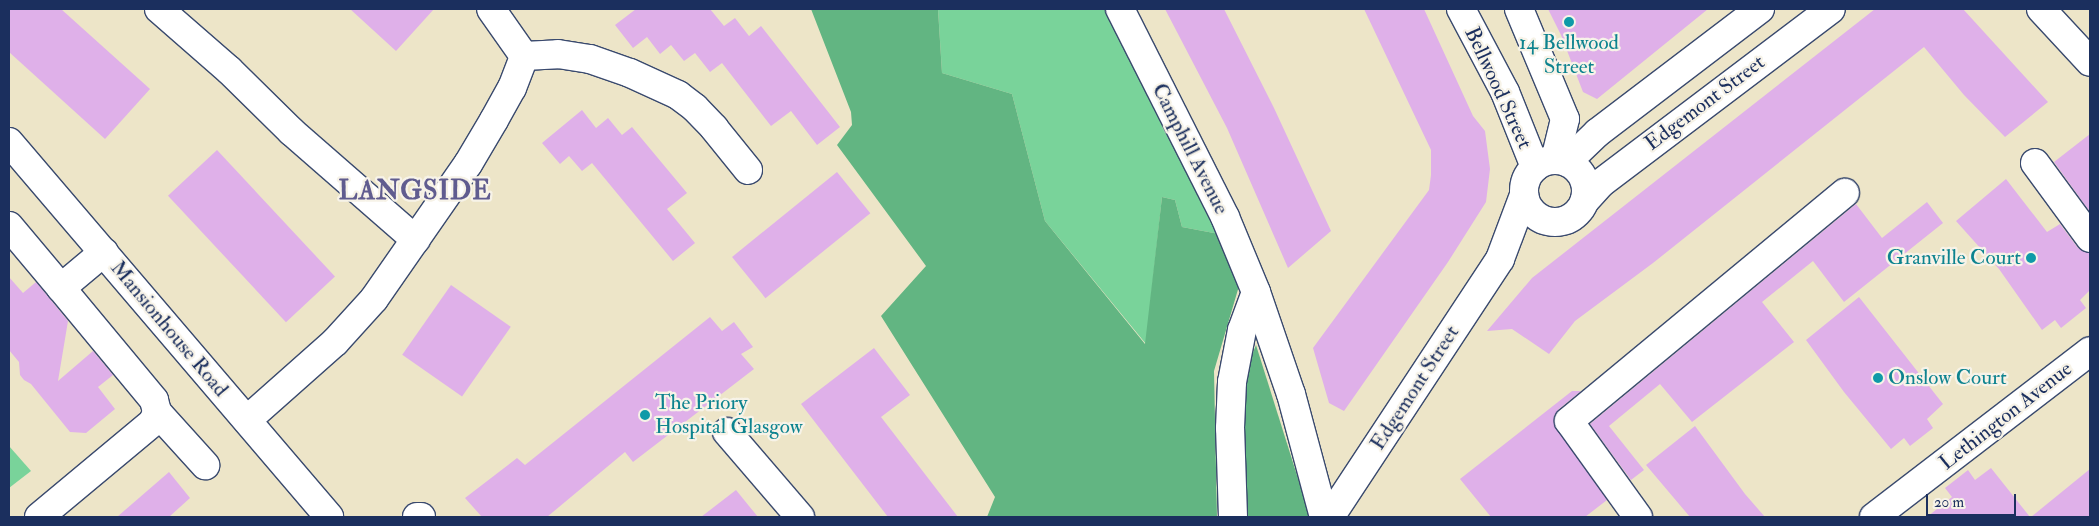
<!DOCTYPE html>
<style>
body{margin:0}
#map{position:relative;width:2099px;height:526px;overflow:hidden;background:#ede5c8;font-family:"IM FELL Double Pica",serif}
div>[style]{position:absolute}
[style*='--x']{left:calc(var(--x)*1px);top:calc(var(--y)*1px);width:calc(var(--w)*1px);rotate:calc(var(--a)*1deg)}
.green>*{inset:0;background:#79d39a}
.forest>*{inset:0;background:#62b582}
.building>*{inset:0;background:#dfb0e9;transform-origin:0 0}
.roads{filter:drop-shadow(1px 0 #3a4a6e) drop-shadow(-1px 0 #3a4a6e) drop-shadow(0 1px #3a4a6e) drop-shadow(0 -1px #3a4a6e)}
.minor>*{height:28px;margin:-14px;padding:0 14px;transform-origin:14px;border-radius:14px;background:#fff}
.minor>.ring{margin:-14px;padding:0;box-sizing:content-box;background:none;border:28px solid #fff;border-radius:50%}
.dots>*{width:14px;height:14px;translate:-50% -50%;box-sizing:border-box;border:2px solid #f7f3e8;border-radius:50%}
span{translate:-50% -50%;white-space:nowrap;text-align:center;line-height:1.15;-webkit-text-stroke:4.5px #f7f3e8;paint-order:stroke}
.culture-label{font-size:21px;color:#0d838f}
.right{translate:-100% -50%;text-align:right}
.left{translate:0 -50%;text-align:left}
.street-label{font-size:21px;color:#1b2f5e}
.district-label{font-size:26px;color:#605c8f;font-weight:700;letter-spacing:1px}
.frame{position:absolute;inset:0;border:10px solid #1b2f5e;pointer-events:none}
.scale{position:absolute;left:1926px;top:494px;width:90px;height:22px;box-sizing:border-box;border:2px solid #1b2f5e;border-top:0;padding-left:6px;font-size:15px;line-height:18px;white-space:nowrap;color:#1b2f5e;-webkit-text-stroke:4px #f7f3e8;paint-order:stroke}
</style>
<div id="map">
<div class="green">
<div style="clip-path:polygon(938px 9px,1105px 9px,1219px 234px,1182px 227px,1175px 200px,1162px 197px,1146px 344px,1045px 221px,1012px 94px,942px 73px)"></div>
<div style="clip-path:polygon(9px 446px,31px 471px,9px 488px)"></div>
</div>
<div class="forest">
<div style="clip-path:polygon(811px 9px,938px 9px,942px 73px,1012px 94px,1045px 221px,1145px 344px,1162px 197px,1175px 200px,1182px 227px,1219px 234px,1239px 286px,1214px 371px,1217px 517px,987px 517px,995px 497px,881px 316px,926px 266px,837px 145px,852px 125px,851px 112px)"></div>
<div style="clip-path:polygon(1256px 345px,1307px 507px,1310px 517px,1242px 517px,1240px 385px)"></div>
</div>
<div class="building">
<div style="clip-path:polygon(9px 9px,61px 9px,150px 89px,105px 139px,9px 52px)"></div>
<div style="clip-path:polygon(350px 9px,434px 9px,396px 51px)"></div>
<div style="clip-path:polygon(636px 9px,710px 9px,724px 26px,735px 18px,749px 36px,761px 26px,840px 127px,817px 145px,791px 111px,771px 126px,722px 63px,710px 72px,695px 53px,684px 61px,671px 45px,660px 54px,647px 37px,633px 48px,615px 25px)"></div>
<div style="clip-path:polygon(1165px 9px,1224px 9px,1274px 108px,1331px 231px,1288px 268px,1227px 128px)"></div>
<div style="clip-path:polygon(1364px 9px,1424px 9px,1473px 116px,1485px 131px,1490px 169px,1486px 202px,1448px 262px,1344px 411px,1329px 403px,1313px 348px,1429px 190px,1431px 175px,1431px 150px)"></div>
<div style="clip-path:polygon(1548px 9px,1708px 9px,1597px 99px,1583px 92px,1561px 35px)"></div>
<div style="clip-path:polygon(1875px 9px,1963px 9px,2048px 102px,2005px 137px,1964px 95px,1924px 47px,1653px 263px,1575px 321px,1549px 354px,1512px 329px,1487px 331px,1532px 278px)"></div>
<div style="clip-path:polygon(582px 110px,596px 128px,608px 118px,622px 135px,632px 127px,687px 193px,667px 209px,695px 243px,673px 261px,592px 163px,582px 171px,569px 156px,560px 164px,542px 143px)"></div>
<div style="clip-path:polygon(2090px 134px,2090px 212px,2054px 162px)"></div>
<div style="left:217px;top:150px;width:173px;height:67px;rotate:47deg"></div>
<div style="left:837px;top:172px;width:53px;height:135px;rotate:51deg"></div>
<div style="clip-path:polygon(2006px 179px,2047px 232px,2060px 224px,2078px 248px,2090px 253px,2090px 290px,2080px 300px,2086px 308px,2061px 328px,2055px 320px,2042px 330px,1999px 269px,1956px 221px)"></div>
<div style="clip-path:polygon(1927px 202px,1943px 223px,1844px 302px,1813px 261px,1762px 302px,1794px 342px,1692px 422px,1660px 384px,1609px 426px,1644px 470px,1631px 480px,1590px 424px,1856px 204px,1882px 238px)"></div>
<div style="clip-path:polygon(9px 277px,23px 293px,36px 282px,68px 321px,58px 381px,93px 351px,113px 375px,98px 387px,115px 409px,86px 433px,70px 432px,31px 384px,24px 380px,20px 375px,19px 362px,9px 350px)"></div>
<div style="left:451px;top:285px;width:73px;height:85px;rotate:35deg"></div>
<div style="clip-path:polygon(1859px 297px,1943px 404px,1927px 419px,1933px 428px,1910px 446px,1904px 438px,1891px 449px,1844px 392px,1806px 340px)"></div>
<div style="clip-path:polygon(710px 317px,722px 331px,734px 322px,753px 347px,741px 354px,754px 369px,633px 462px,625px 452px,547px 517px,482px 517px,465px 498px,517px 458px,525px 465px)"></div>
<div style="clip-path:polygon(874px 348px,910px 395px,881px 417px,958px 517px,888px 517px,801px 404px)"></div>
<div style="clip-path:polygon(1572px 391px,1581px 391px,1559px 409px,1554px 416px,1554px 423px,1607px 500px,1585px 517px,1491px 517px,1460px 479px)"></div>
<div style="clip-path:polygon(1695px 426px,1745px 494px,1765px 517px,1690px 517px,1646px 465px)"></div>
<div style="clip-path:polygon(1991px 468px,2030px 517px,1927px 517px,1952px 497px,1945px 488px,1968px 470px,1975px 480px)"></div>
<div style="clip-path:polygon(2090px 469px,2090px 517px,2031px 517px)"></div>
<div style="clip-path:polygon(169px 472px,190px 498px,169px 517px,117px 517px)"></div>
<div style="clip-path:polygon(736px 490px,758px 517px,701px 517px)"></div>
</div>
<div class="roads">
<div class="minor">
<div style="--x:159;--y:9;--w:93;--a:41.1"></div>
<div style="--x:229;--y:70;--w:88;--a:44.5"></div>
<div style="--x:292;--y:132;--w:164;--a:41.1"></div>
<div style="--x:1120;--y:9;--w:233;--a:63.2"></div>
<div style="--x:1225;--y:217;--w:81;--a:67.5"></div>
<div style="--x:1256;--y:292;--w:108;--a:71.1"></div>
<div style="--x:1291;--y:394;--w:127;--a:75"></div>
<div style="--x:1461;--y:9;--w:94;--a:62.1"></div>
<div style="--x:1505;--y:92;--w:81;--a:68.2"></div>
<div style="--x:1519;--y:9;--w:119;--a:67.3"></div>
<div style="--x:1565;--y:119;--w:42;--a:103.7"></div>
<div style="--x:2041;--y:9;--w:72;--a:47.2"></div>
<div style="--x:524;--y:56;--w:34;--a:-3"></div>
<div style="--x:558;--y:54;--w:32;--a:9"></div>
<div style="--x:590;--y:59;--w:42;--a:19.3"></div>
<div style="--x:630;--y:73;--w:53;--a:24.6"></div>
<div style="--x:678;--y:95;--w:21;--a:37"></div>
<div style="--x:695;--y:108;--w:28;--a:46"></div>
<div style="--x:714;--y:128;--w:54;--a:51"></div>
<div style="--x:9;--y:142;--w:493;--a:49.5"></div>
<div class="ring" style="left:1524px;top:160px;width:34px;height:34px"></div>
<div style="--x:1567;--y:162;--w:42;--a:-44"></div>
<div style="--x:1597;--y:133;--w:205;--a:-37.3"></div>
<div style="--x:2035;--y:163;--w:93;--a:53.7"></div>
<div style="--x:1584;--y:202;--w:25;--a:-48"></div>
<div style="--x:1601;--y:183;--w:288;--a:-37.1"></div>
<div style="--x:9;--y:226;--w:81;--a:50"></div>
<div style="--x:157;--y:412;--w:72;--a:47.8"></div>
<div style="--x:247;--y:420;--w:118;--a:-41.6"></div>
<div style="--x:335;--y:342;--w:58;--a:-47.8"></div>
<div style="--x:374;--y:299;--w:165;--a:-55.2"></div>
<div style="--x:468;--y:164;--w:51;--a:-59.4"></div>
<div style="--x:494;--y:120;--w:37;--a:-61"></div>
<div style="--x:512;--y:88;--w:34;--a:-69"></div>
<div style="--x:524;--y:56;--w:57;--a:-125.1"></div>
<div style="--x:727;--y:432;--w:112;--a:49.3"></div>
<div style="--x:39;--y:517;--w:148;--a:-39.8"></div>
<div style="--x:153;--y:422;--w:11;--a:-68"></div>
<div style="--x:157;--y:412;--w:12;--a:-104"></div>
<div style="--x:154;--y:400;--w:146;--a:-129.7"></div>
<div style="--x:61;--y:288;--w:56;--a:-39.9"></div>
<div style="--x:417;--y:517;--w:4;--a:0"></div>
<div style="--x:1233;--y:517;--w:89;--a:-91.9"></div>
<div style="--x:1230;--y:428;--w:46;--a:-87.5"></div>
<div style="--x:1232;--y:382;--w:53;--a:-79.1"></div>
<div style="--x:1242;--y:330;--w:40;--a:-69.8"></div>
<div style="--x:1330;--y:517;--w:309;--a:-56.6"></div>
<div style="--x:1500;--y:259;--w:68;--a:-69.4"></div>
<div style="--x:1638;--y:517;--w:118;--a:-125.7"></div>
<div style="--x:1569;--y:421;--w:358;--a:-39.6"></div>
<div style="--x:1874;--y:517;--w:272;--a:-37.5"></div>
</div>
</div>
<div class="dots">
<div style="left:1569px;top:22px;background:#0f9aa8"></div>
<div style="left:2031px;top:258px;background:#0f9aa8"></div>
<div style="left:1878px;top:378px;background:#0f9aa8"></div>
<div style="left:645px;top:415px;background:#0f9aa8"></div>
</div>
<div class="culture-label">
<span style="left:1569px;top:55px">14 Bellwood<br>Street</span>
<span class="right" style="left:2021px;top:258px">Granville Court</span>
<span class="left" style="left:1888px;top:378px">Onslow Court</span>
<span class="left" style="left:655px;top:415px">The Priory<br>Hospital Glasgow</span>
</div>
<div class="street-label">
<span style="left:1498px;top:88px;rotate:65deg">Bellwood Street</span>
<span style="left:1705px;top:103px;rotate:-37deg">Edgemont Street</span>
<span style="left:1190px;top:149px;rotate:63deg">Camphill Avenue</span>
<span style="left:169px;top:329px;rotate:50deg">Mansionhouse Road</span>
<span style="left:1415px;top:388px;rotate:-57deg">Edgemont Street</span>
<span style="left:2006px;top:416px;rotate:-38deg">Lethington Avenue</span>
</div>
<div class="district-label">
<span style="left:415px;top:192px">LANGSIDE</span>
</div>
<div class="frame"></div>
<div class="scale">20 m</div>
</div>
